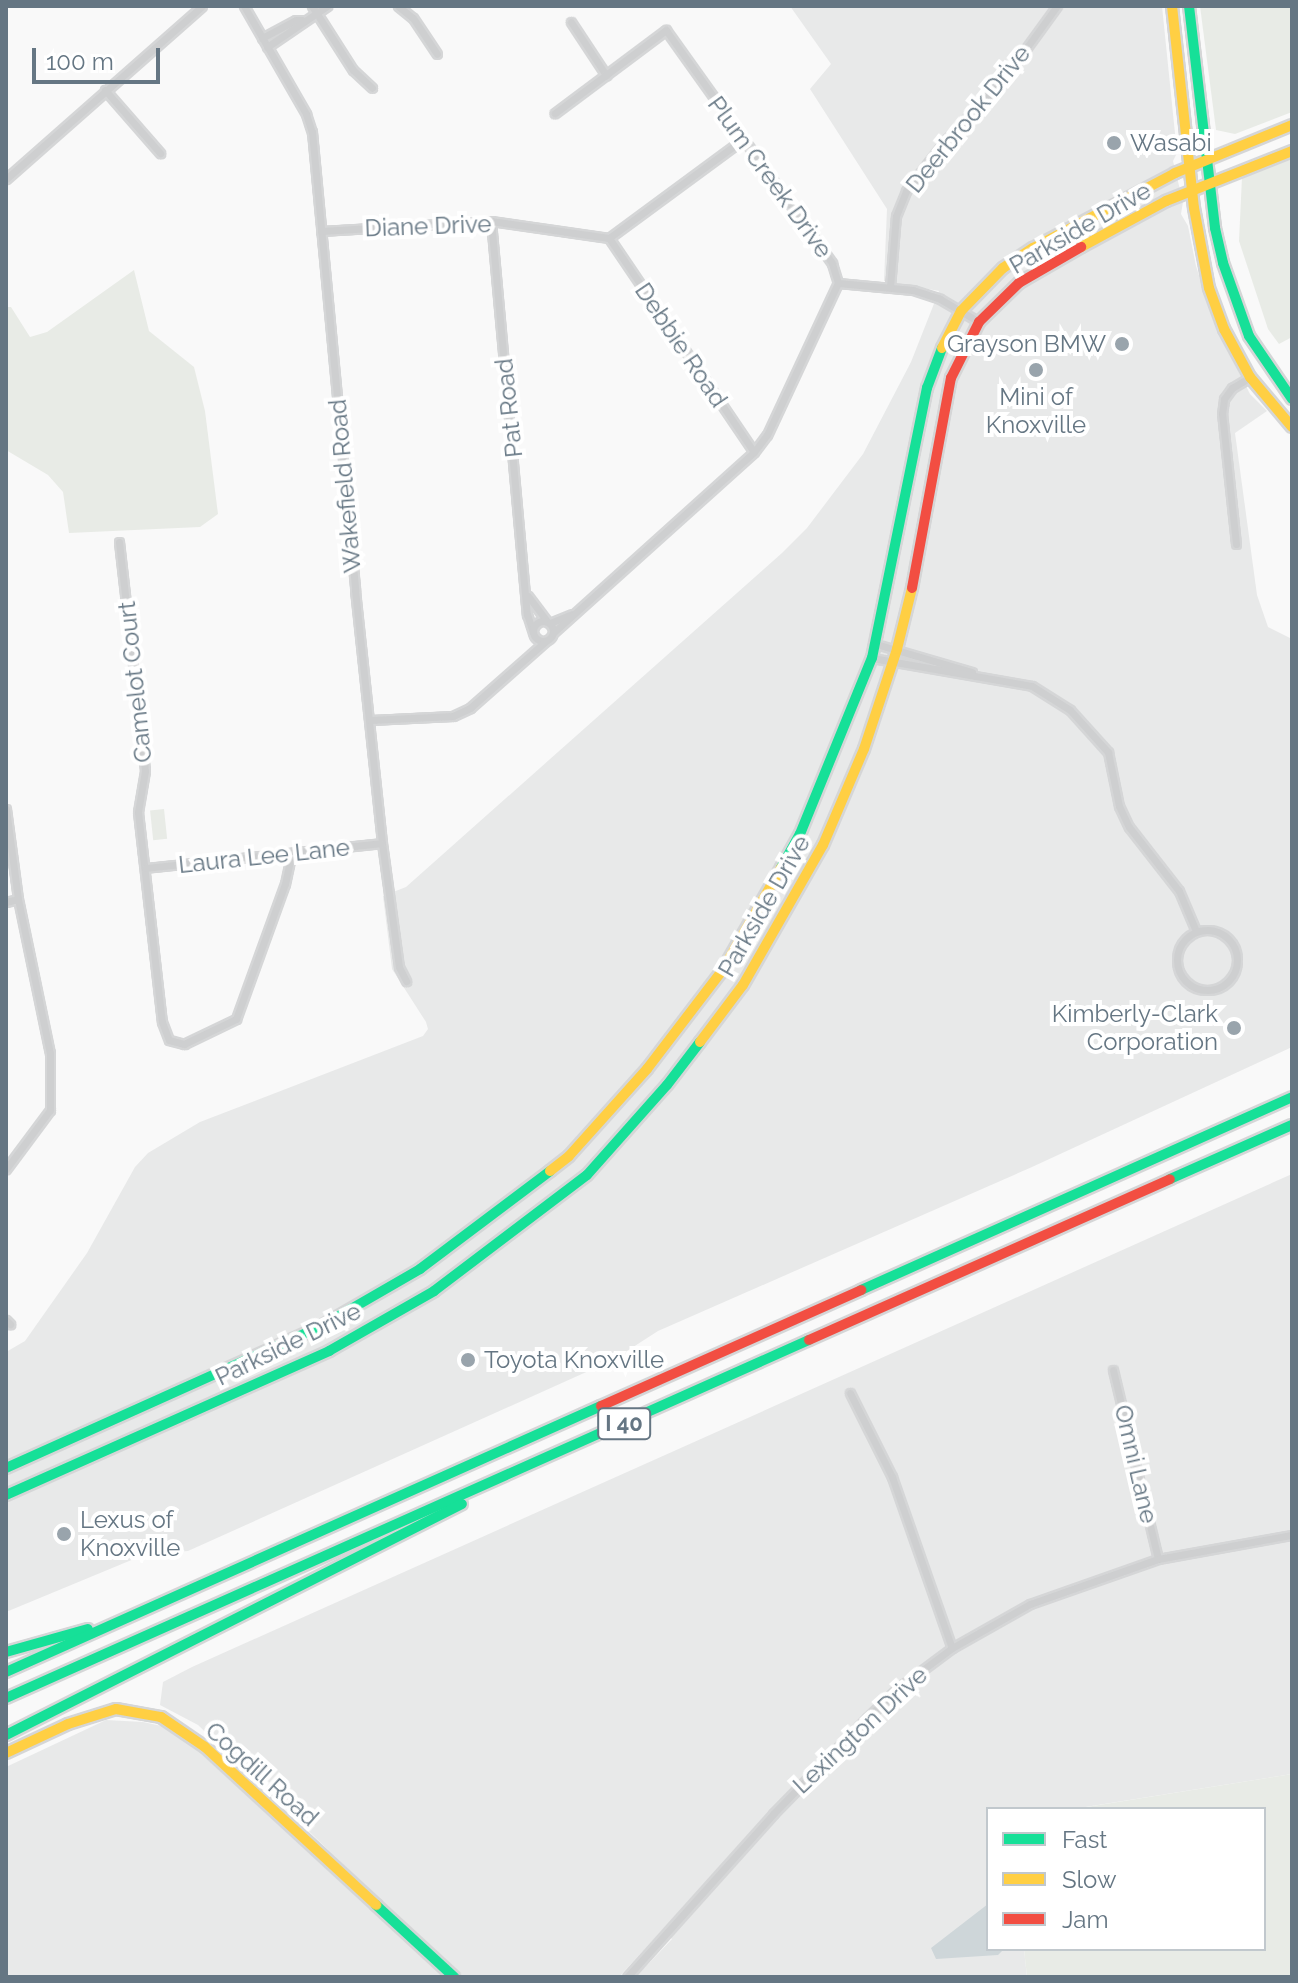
<!DOCTYPE html>
<style>
body{margin:0}
#map{position:relative;width:1298px;height:1983px;overflow:hidden;background:#f9f9f9;font-family:Raleway,sans-serif}
div>[style]{position:absolute}
[style*='--x']{left:calc(var(--x)*1px);top:calc(var(--y)*1px);width:calc(var(--w)*1px);rotate:calc(var(--a)*1deg)}
.built>*{inset:0;background:#e8e9e9}
.green>*{inset:0;background:#e8ebe6;transform-origin:0 0}
.water>*{inset:0;background:#ced6d9}
.roads{filter:drop-shadow(2px 0 #d5d6d7) drop-shadow(-2px 0 #d5d6d7) drop-shadow(0 2px #d5d6d7) drop-shadow(0 -2px #d5d6d7)}
.street>*{height:7px;margin:-3.5px;padding:0 3.5px;transform-origin:3.5px;border-radius:3.5px;background:#cecfd0}
.street>.ring{margin:-3.5px;padding:0;box-sizing:content-box;background:none;border:7px solid #cecfd0;border-radius:50%}
.fast>*{height:10px;margin:-5px;padding:0 5px;transform-origin:5px;border-radius:5px;background:#16e098}
.slow>*{height:10px;margin:-5px;padding:0 5px;transform-origin:5px;border-radius:5px;background:#ffcf43}
.jam>*{height:10px;margin:-5px;padding:0 5px;transform-origin:5px;border-radius:5px;background:#f24e42}
.dots>*{width:22px;height:22px;translate:-50% -50%;box-sizing:border-box;border:4px solid #fff;border-radius:50%}
span{translate:-50% -50%;white-space:nowrap;text-align:center;line-height:1.15;-webkit-text-stroke:8px #fff;paint-order:stroke}
.shield-label span{padding:2px 6px;background:#fff;border:2px solid;border-radius:6px;-webkit-text-stroke-width:0}
.shield-label{font-size:22px;color:#657683;font-weight:700}
.street-label{font-size:24px;color:#657683}
.poi-label{font-size:24px;color:#657683}
.left{translate:0 -50%;text-align:left}
.right{translate:-100% -50%;text-align:right}
.frame{position:absolute;inset:0;border:8px solid #657683;pointer-events:none}
.legend{position:absolute;left:986px;top:1807px;width:280px;height:144px;box-sizing:border-box;background:#fff;border:2px solid #c1c8cd;margin:0;padding:10px 14px;list-style:none;font-size:24px;color:#657683}
.legend li{display:flex;align-items:center;gap:16px;height:40px}
.legend b{width:40px;border:2px solid #c1c8cd}
.scale{position:absolute;left:32px;top:48px;width:128px;height:36px;box-sizing:border-box;border:4px solid #657683;border-top:0;padding-left:10px;font-size:24px;line-height:28px;white-space:nowrap;color:#657683;-webkit-text-stroke:6px #fff;paint-order:stroke}
</style>
<div id="map">
<div class="built">
<div style="clip-path:polygon(790px 6px,1162px 6px,1177px 153px,1173px 161px,1183px 202px,1181px 214px,1188px 226px,1196px 266px,1215px 325px,1250px 394px,1267px 411px,1235px 433px,1257px 595px,1268px 627px,1292px 639px,1292px 1047px,1032px 1167px,658px 1331px,613px 1360px,188px 1551px,146px 1554px,6px 1612px,6px 1352px,25px 1341px,87px 1253px,135px 1167px,148px 1153px,200px 1122px,423px 1036px,428px 1029px,426px 1022px,392px 969px,383px 896px,406px 887px,782px 553px,807px 528px,863px 454px,911px 362px,939px 291px,884px 281px,887px 209px,810px 89px,831px 64px)"></div>
<div style="clip-path:polygon(1292px 1174px,1292px 1774px,1073px 1809px,988px 1809px,988px 1949px,1024px 1949px,1027px 1977px,636px 1977px,672px 1939px,662px 1930px,619px 1977px,461px 1977px,198px 1725px,160px 1705px,163px 1682px,192px 1667px)"></div>
<div style="clip-path:polygon(106px 1720px,143px 1722px,166px 1727px,186px 1740px,446px 1977px,6px 1977px,6px 1767px)"></div>
</div>
<div class="green">
<div style="clip-path:polygon(1200px 6px,1292px 6px,1292px 112px,1235px 134px,1216px 130px)"></div>
<div style="clip-path:polygon(1292px 155px,1292px 337px,1279px 344px,1268px 329px,1239px 241px,1242px 177px)"></div>
<div style="clip-path:polygon(134px 270px,149px 331px,194px 367px,205px 411px,218px 514px,200px 527px,69px 533px,63px 492px,48px 475px,6px 450px,6px 307px,11px 307px,30px 337px,47px 332px)"></div>
<div style="left:164px;top:809px;width:30px;height:14px;rotate:84deg"></div>
<div style="clip-path:polygon(1292px 1774px,1292px 1977px,1027px 1977px,1024px 1949px,1264px 1949px,1264px 1809px,1074px 1809px)"></div>
</div>
<div class="water">
<div style="clip-path:polygon(988px 1904px,988px 1949px,1004px 1949px,998px 1955px,936px 1959px,931px 1948px)"></div>
</div>
<div class="roads">
<div class="street">
<div style="--x:244;--y:6;--w:125;--a:60.1"></div>
<div style="--x:306;--y:114;--w:19;--a:72"></div>
<div style="--x:312;--y:132;--w:460;--a:84.6"></div>
<div style="--x:355;--y:590;--w:254;--a:83.9"></div>
<div style="--x:382;--y:843;--w:125;--a:82.2"></div>
<div style="--x:399;--y:967;--w:16;--a:63"></div>
<div style="--x:312;--y:6;--w:76;--a:57.4"></div>
<div style="--x:353;--y:70;--w:26;--a:43"></div>
<div style="--x:398;--y:6;--w:19;--a:39"></div>
<div style="--x:413;--y:18;--w:43;--a:56.3"></div>
<div style="--x:571;--y:22;--w:64;--a:56.6"></div>
<div style="--x:262;--y:38;--w:38;--a:-28"></div>
<div style="--x:296;--y:20;--w:6;--a:0"></div>
<div style="--x:267;--y:47;--w:73;--a:-34.3"></div>
<div style="--x:105;--y:90;--w:84;--a:48.9"></div>
<div style="--x:6;--y:179;--w:261;--a:-41.4"></div>
<div style="--x:491;--y:221;--w:395;--a:84.8"></div>
<div style="--x:527;--y:614;--w:19;--a:72"></div>
<div style="--x:321;--y:231;--w:170;--a:-3.4"></div>
<div style="--x:491;--y:221;--w:119;--a:8.2"></div>
<div style="--x:609;--y:238;--w:165;--a:-36.4"></div>
<div style="--x:609;--y:238;--w:258;--a:55.9"></div>
<div style="--x:838;--y:283;--w:75;--a:5.3"></div>
<div style="--x:913;--y:290;--w:28;--a:18"></div>
<div style="--x:940;--y:299;--w:45;--a:30.5"></div>
<div style="--x:890;--y:287;--w:71;--a:-85.2"></div>
<div style="--x:896;--y:216;--w:27;--a:-68"></div>
<div style="--x:906;--y:191;--w:63;--a:-52"></div>
<div style="--x:945;--y:141;--w:81;--a:-46"></div>
<div style="--x:1001;--y:83;--w:95;--a:-54"></div>
<div style="--x:119;--y:542;--w:230;--a:83.5"></div>
<div style="--x:145;--y:771;--w:42;--a:99.7"></div>
<div style="--x:138;--y:812;--w:211;--a:83.5"></div>
<div style="--x:162;--y:1022;--w:19;--a:69"></div>
<div style="--x:169;--y:1040;--w:16;--a:15"></div>
<div style="--x:184;--y:1044;--w:58;--a:-25.7"></div>
<div style="--x:236;--y:1019;--w:144;--a:-70.1"></div>
<div style="--x:285;--y:884;--w:30;--a:-78"></div>
<div style="--x:1236;--y:544;--w:131;--a:-96.1"></div>
<div style="--x:1222;--y:414;--w:15;--a:-82"></div>
<div style="--x:1224;--y:399;--w:14;--a:-54"></div>
<div style="--x:1232;--y:388;--w:21;--a:-31"></div>
<div style="--x:528;--y:596;--w:31;--a:53"></div>
<div class="ring" style="left:533px;top:621px;width:13px;height:13px"></div>
<div style="--x:550;--y:623;--w:24;--a:-22"></div>
<div style="--x:553;--y:633;--w:270;--a:-42"></div>
<div style="--x:754;--y:452;--w:21;--a:-53"></div>
<div style="--x:767;--y:435;--w:168;--a:-65"></div>
<div style="--x:838;--y:283;--w:21;--a:-107"></div>
<div style="--x:832;--y:263;--w:286;--a:-125.5"></div>
<div style="--x:666;--y:30;--w:139;--a:143.2"></div>
<div style="--x:876;--y:644;--w:100;--a:16.3"></div>
<div style="--x:872;--y:658;--w:162;--a:9.9"></div>
<div style="--x:1032;--y:686;--w:45;--a:32.3"></div>
<div style="--x:1070;--y:710;--w:57;--a:47.9"></div>
<div style="--x:1108;--y:752;--w:55;--a:78.5"></div>
<div style="--x:1119;--y:806;--w:23;--a:65"></div>
<div style="--x:1129;--y:827;--w:81;--a:52"></div>
<div style="--x:1179;--y:891;--w:43;--a:67"></div>
<div style="--x:371;--y:720;--w:82;--a:-2.8"></div>
<div style="--x:453;--y:716;--w:19;--a:-25"></div>
<div style="--x:470;--y:708;--w:101;--a:-41.4"></div>
<div style="--x:6;--y:809;--w:91;--a:82.4"></div>
<div style="--x:18;--y:899;--w:157;--a:78.3"></div>
<div style="--x:50;--y:1053;--w:57;--a:90"></div>
<div style="--x:50;--y:1110;--w:74;--a:126.7"></div>
<div style="--x:145;--y:868;--w:238;--a:-6"></div>
<div style="--x:6;--y:902;--w:12;--a:-14"></div>
<div class="ring" style="left:1177px;top:930px;width:53px;height:53px"></div>
<div style="--x:6;--y:1320;--w:6;--a:45"></div>
<div style="--x:1113;--y:1370;--w:194;--a:76.6"></div>
<div style="--x:850;--y:1393;--w:94;--a:63.4"></div>
<div style="--x:892;--y:1477;--w:181;--a:70.7"></div>
<div style="--x:627;--y:1977;--w:219;--a:-48.1"></div>
<div style="--x:773;--y:1814;--w:134;--a:-45.6"></div>
<div style="--x:867;--y:1718;--w:42;--a:-44"></div>
<div style="--x:897;--y:1689;--w:69;--a:-36.7"></div>
<div style="--x:952;--y:1648;--w:90;--a:-29.4"></div>
<div style="--x:1030;--y:1604;--w:136;--a:-19.4"></div>
<div style="--x:1158;--y:1559;--w:136;--a:-10.2"></div>
</div>
<div class="fast">
<div style="--x:1189;--y:6;--w:224;--a:83.3"></div>
<div style="--x:1215;--y:228;--w:36;--a:77"></div>
<div style="--x:1223;--y:263;--w:77;--a:70.4"></div>
<div style="--x:1249;--y:336;--w:76;--a:55.7"></div>
<div style="--x:781;--y:868;--w:39;--a:-61"></div>
<div style="--x:800;--y:834;--w:190;--a:-67.8"></div>
<div style="--x:872;--y:658;--w:276;--a:-78.5"></div>
<div style="--x:927;--y:388;--w:43;--a:-69.4"></div>
<div style="--x:1170;--y:1179;--w:133;--a:-23.9"></div>
<div style="--x:861;--y:1290;--w:472;--a:-24.1"></div>
<div style="--x:6;--y:1468;--w:342;--a:-24.2"></div>
<div style="--x:318;--y:1328;--w:118;--a:-30"></div>
<div style="--x:420;--y:1269;--w:163;--a:-37"></div>
<div style="--x:6;--y:1495;--w:354;--a:-24"></div>
<div style="--x:329;--y:1351;--w:121;--a:-29.7"></div>
<div style="--x:434;--y:1291;--w:192;--a:-37.2"></div>
<div style="--x:587;--y:1175;--w:120;--a:-48.4"></div>
<div style="--x:667;--y:1085;--w:54;--a:-52.5"></div>
<div style="--x:6;--y:1652;--w:85;--a:-15.7"></div>
<div style="--x:6;--y:1672;--w:652;--a:-24.09"></div>
<div style="--x:6;--y:1698;--w:879;--a:-24.03"></div>
<div style="--x:6;--y:1735;--w:511;--a:-26.87"></div>
<div style="--x:376;--y:1905;--w:106;--a:42.7"></div>
</div>
<div class="slow">
<div style="--x:1172;--y:6;--w:203;--a:83.8"></div>
<div style="--x:1194;--y:208;--w:81;--a:79.4"></div>
<div style="--x:1209;--y:288;--w:44;--a:69.9"></div>
<div style="--x:1224;--y:329;--w:55;--a:61.6"></div>
<div style="--x:1250;--y:377;--w:65;--a:50"></div>
<div style="--x:1081;--y:247;--w:97;--a:-28.4"></div>
<div style="--x:1166;--y:201;--w:136;--a:-21.6"></div>
<div style="--x:942;--y:348;--w:42;--a:-62.8"></div>
<div style="--x:961;--y:311;--w:60;--a:-45.7"></div>
<div style="--x:1003;--y:268;--w:36;--a:-34"></div>
<div style="--x:1033;--y:248;--w:161;--a:-27.8"></div>
<div style="--x:1175;--y:173;--w:126;--a:-22.3"></div>
<div style="--x:700;--y:1042;--w:71;--a:-53"></div>
<div style="--x:743;--y:985;--w:161;--a:-60.3"></div>
<div style="--x:823;--y:845;--w:104;--a:-66.9"></div>
<div style="--x:864;--y:749;--w:105;--a:-71.7"></div>
<div style="--x:897;--y:649;--w:63;--a:-76.2"></div>
<div style="--x:550;--y:1171;--w:24;--a:-38"></div>
<div style="--x:569;--y:1156;--w:117;--a:-48.1"></div>
<div style="--x:647;--y:1069;--w:123;--a:-52.6"></div>
<div style="--x:722;--y:971;--w:119;--a:-60.2"></div>
<div style="--x:6;--y:1753;--w:68;--a:-25.1"></div>
<div style="--x:68;--y:1724;--w:50;--a:-17.4"></div>
<div style="--x:116;--y:1709;--w:46;--a:10.1"></div>
<div style="--x:161;--y:1717;--w:53;--a:34.3"></div>
<div style="--x:205;--y:1747;--w:233;--a:42.7"></div>
</div>
<div class="jam">
<div style="--x:912;--y:588;--w:214;--a:-79.5"></div>
<div style="--x:951;--y:378;--w:63;--a:-63.4"></div>
<div style="--x:979;--y:322;--w:56;--a:-44.3"></div>
<div style="--x:1019;--y:283;--w:72;--a:-30.1"></div>
<div style="--x:809;--y:1340;--w:395;--a:-24"></div>
<div style="--x:601;--y:1406;--w:285;--a:-24"></div>
</div>
</div>
<div class="dots">
<div style="left:1114px;top:143px;background:#99a4ac"></div>
<div style="left:1122px;top:344px;background:#99a4ac"></div>
<div style="left:1036px;top:370px;background:#99a4ac"></div>
<div style="left:1234px;top:1028px;background:#99a4ac"></div>
<div style="left:468px;top:1360px;background:#99a4ac"></div>
<div style="left:64px;top:1534px;background:#99a4ac"></div>
</div>
<div class="shield-label">
<span style="left:624px;top:1424px">I 40</span>
</div>
<div class="street-label">
<span style="left:968px;top:119px;rotate:-51deg">Deerbrook Drive</span>
<span style="left:770px;top:177px;rotate:54deg">Plum Creek Drive</span>
<span style="left:428px;top:226px;rotate:-2deg">Diane Drive</span>
<span style="left:1080px;top:228px;rotate:-30deg">Parkside Drive</span>
<span style="left:681px;top:345px;rotate:56deg">Debbie Road</span>
<span style="left:509px;top:408px;rotate:-96deg">Pat Road</span>
<span style="left:345px;top:486px;rotate:-95deg">Wakefield Road</span>
<span style="left:135px;top:682px;rotate:-96deg">Camelot Court</span>
<span style="left:264px;top:856px;rotate:-6deg">Laura Lee Lane</span>
<span style="left:764px;top:906px;rotate:-60deg">Parkside Drive</span>
<span style="left:288px;top:1344px;rotate:-26deg">Parkside Drive</span>
<span style="left:1136px;top:1464px;rotate:77deg">Omni Lane</span>
<span style="left:860px;top:1730px;rotate:-43deg">Lexington Drive</span>
<span style="left:262px;top:1774px;rotate:42deg">Cogdill Road</span>
</div>
<div class="poi-label">
<span class="left" style="left:1130px;top:143px">Wasabi</span>
<span class="right" style="left:1106px;top:344px">Grayson BMW</span>
<span style="left:1036px;top:411px">Mini of<br>Knoxville</span>
<span class="right" style="left:1218px;top:1028px">Kimberly-Clark<br>Corporation</span>
<span class="left" style="left:484px;top:1360px">Toyota Knoxville</span>
<span class="left" style="left:80px;top:1534px">Lexus of<br>Knoxville</span>
</div>
<div class="frame"></div>
<ul class="legend">
<li><b style="height:10px;background:#16e098"></b>Fast</li>
<li><b style="height:10px;background:#ffcf43"></b>Slow</li>
<li><b style="height:10px;background:#f24e42"></b>Jam</li>
</ul>
<div class="scale">100 m</div>
</div>
